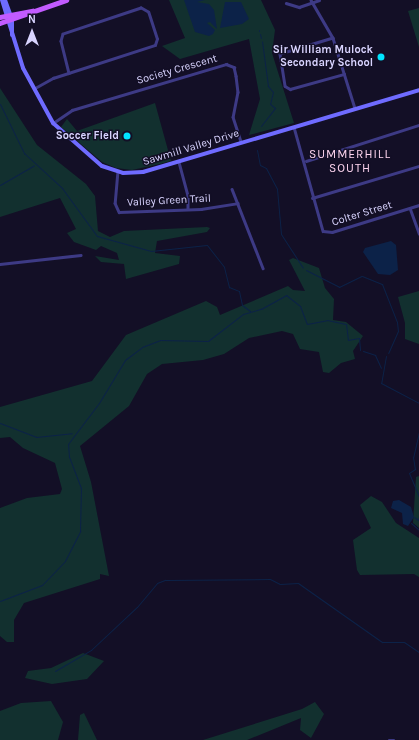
<!DOCTYPE html>
<style>
body{margin:0}
#map{position:relative;width:419px;height:740px;overflow:hidden;background:#130f26;font-family:Karla,sans-serif}
div>[style]{position:absolute}
[style*='--x']{left:calc(var(--x)*1px);top:calc(var(--y)*1px);width:calc(var(--w)*1px);rotate:calc(var(--a)*1deg)}
.green>*{inset:0;background:#12302f}
.water>*{inset:0;background:#0c2248}
.stream>*{height:1px;margin:-0.5px;padding:0 0.5px;transform-origin:0.5px;border-radius:0.5px;background:#0c2248}
.street>*{height:2.5px;margin:-1.25px;padding:0 1.25px;transform-origin:1.25px;border-radius:1.25px;background:#3d3a85}
.secondary>*{height:4px;margin:-2px;padding:0 2px;transform-origin:2px;border-radius:2px;background:#6f6bff}
.primary>*{height:4.5px;margin:-2.25px;padding:0 2.25px;transform-origin:2.25px;border-radius:2.25px;background:#c25bff}
.dots>*{width:11px;height:11px;translate:-50% -50%;box-sizing:border-box;border:2px solid #130f26;border-radius:50%}
span{translate:-50% -50%;white-space:nowrap;text-align:center;line-height:1.15;-webkit-text-stroke:3px #130f26;paint-order:stroke}
.poi-label{font-size:11px;color:#d9d4ff;font-weight:700}
.right{translate:-100% -50%;text-align:right}
.street-label{font-size:11px;color:#d9d4ff}
.neighbourhood-label{font-size:12px;color:#ffd6f0;letter-spacing:1px}
.north{position:absolute;left:12px;top:12px;width:40px;height:40px;-webkit-text-stroke:3px #130f26;paint-order:stroke;rotate:0deg;font-size:11px;font-weight:700;line-height:16px;text-align:center;color:#d9d4ff}
.north::after{content:'';display:block;margin:auto;width:14px;height:18px;background:#d9d4ff;clip-path:polygon(50% 0,100% 100%,50% 72%,0 100%)}
</style>
<div id="map">
<div class="green">
<div style="clip-path:polygon(169px 0,261px 0,275px 30px,272px 53px,294px 123px,249px 135px,260px 99px,249px 39px,180px 59px,162px 46px,185px 38px)"></div>
<div style="clip-path:polygon(419px 8px,419px 47px,408px 11px)"></div>
<div style="clip-path:polygon(0 88px,37px 145px,86px 184px,95px 196px,98px 231px,110px 237px,124px 231px,207px 227px,210px 228px,207px 232px,157px 241px,155px 253px,180px 256px,179px 264px,126px 279px,124px 264px,101px 262px,95px 256px,119px 260px,117px 253px,101px 246px,96px 250px,74px 242px,67px 233px,76px 229px,60px 198px,0 217px)"></div>
<div style="clip-path:polygon(155px 103px,171px 161px,160px 164px,132px 170px,116px 168px,102px 162px,61px 127px,67px 119px,77px 131px)"></div>
<div style="clip-path:polygon(293px 258px,319px 268px,325px 288px,334px 299px,333px 320px,346px 322px,363px 336px,353px 351px,355px 359px,341px 363px,329px 373px,323px 372px,319px 352px,300px 349px,293px 334px,282px 331px,249px 338px,224px 354px,203px 360px,162px 364px,147px 374px,129px 406px,80px 446px,91px 482px,109px 576px,100px 574px,100px 579px,24px 603px,14px 620px,14px 642px,7px 642px,0 636px,0 508px,27px 498px,60px 494px,62px 489px,55px 463px,23px 448px,10px 437px,0 438px,0 407px,92px 381px,126px 335px,206px 301px,217px 307px,220px 315px,288px 286px,293px 290px,305px 291px,289px 260px)"></div>
<div style="clip-path:polygon(419px 291px,419px 344px,405px 339px,405px 323px,398px 297px)"></div>
<div style="clip-path:polygon(419px 476px,419px 528px,413px 523px,416px 477px)"></div>
<div style="clip-path:polygon(371px 496px,382px 502px,396px 523px,419px 538px,419px 577px,414px 574px,360px 575px,357px 570px,353px 540px,371px 528px,360px 505px)"></div>
<div style="clip-path:polygon(83px 653px,104px 661px,87px 679px,52px 684px,25px 678px,28px 671px,51px 668px)"></div>
<div style="clip-path:polygon(51px 701px,63px 722px,58px 740px,0 740px,0 711px,21px 703px)"></div>
<div style="clip-path:polygon(315px 702px,324px 714px,311px 738px,300px 730px,301px 718px,247px 740px,203px 740px,302px 709px)"></div>
<div style="clip-path:polygon(84px 713px,97px 740px,78px 740px,80px 715px)"></div>
</div>
<div class="water">
<div style="clip-path:polygon(184px 0,205px 0,197px 2px,209px 4px,214px 10px,217px 29px,210px 22px,207px 23px,215px 30px,213px 34px,209px 36px,195px 32px)"></div>
<div style="clip-path:polygon(225px 2px,241px 2px,249px 19px,242px 24px,220px 28px)"></div>
<div style="clip-path:polygon(391px 241px,396px 245px,398px 270px,390px 275px,378px 274px,363px 252px,365px 248px)"></div>
<div style="clip-path:polygon(399px 500px,411px 507px,414px 517px,408px 526px,403px 524px,402px 513px,391px 508px,393px 501px)"></div>
</div>
<div class="stream">
<div style="--x:259;--y:30;--w:1;--a:90"></div>
<div style="--x:260;--y:34;--w:4;--a:76"></div>
<div style="--x:0;--y:104;--w:55;--a:63.9"></div>
<div style="--x:24;--y:153;--w:52;--a:42.6"></div>
<div style="--x:62;--y:188;--w:59;--a:53.9"></div>
<div style="--x:97;--y:236;--w:56;--a:15.5"></div>
<div style="--x:151;--y:251;--w:56;--a:-6.1"></div>
<div style="--x:207;--y:245;--w:28;--a:52"></div>
<div style="--x:224;--y:267;--w:21;--a:76"></div>
<div style="--x:229;--y:287;--w:11;--a:22"></div>
<div style="--x:239;--y:291;--w:14;--a:78"></div>
<div style="--x:242;--y:305;--w:10;--a:37"></div>
<div style="--x:261;--y:126;--w:23;--a:-52"></div>
<div style="--x:275;--y:108;--w:6;--a:-141"></div>
<div style="--x:270;--y:104;--w:12;--a:-76"></div>
<div style="--x:273;--y:92;--w:8;--a:-130"></div>
<div style="--x:268;--y:86;--w:45;--a:-97.6"></div>
<div style="--x:257;--y:150;--w:15;--a:79"></div>
<div style="--x:260;--y:165;--w:7;--a:27"></div>
<div style="--x:266;--y:168;--w:24;--a:62"></div>
<div style="--x:277;--y:189;--w:45;--a:84.9"></div>
<div style="--x:281;--y:234;--w:40;--a:57.1"></div>
<div style="--x:0;--y:185;--w:39;--a:-30"></div>
<div style="--x:306;--y:270;--w:37;--a:27"></div>
<div style="--x:339;--y:287;--w:25;--a:-26"></div>
<div style="--x:362;--y:276;--w:22;--a:22"></div>
<div style="--x:382;--y:284;--w:41;--a:68.5"></div>
<div style="--x:397;--y:322;--w:9;--a:84"></div>
<div style="--x:398;--y:331;--w:24;--a:114"></div>
<div style="--x:363;--y:351;--w:13;--a:18"></div>
<div style="--x:375;--y:355;--w:14;--a:65"></div>
<div style="--x:386;--y:356;--w:27;--a:100"></div>
<div style="--x:381;--y:383;--w:43;--a:27.8"></div>
<div style="--x:0;--y:423;--w:39;--a:21"></div>
<div style="--x:36;--y:437;--w:36;--a:-6"></div>
<div style="--x:419;--y:432;--w:26;--a:103"></div>
<div style="--x:413;--y:457;--w:12;--a:81"></div>
<div style="--x:415;--y:469;--w:7;--a:146"></div>
<div style="--x:409;--y:473;--w:25;--a:67"></div>
<div style="--x:414;--y:517;--w:5;--a:37"></div>
<div style="--x:418;--y:520;--w:4;--a:-76"></div>
<div style="--x:411;--y:523;--w:11;--a:41"></div>
<div style="--x:0;--y:601;--w:45;--a:-20.9"></div>
<div style="--x:42;--y:585;--w:33;--a:-46"></div>
<div style="--x:65;--y:561;--w:34;--a:-63"></div>
<div style="--x:80;--y:531;--w:43;--a:-88.7"></div>
<div style="--x:81;--y:488;--w:33;--a:-111"></div>
<div style="--x:69;--y:457;--w:13;--a:-94"></div>
<div style="--x:68;--y:444;--w:51;--a:-52.9"></div>
<div style="--x:99;--y:403;--w:50;--a:-58.8"></div>
<div style="--x:125;--y:360;--w:21;--a:-37"></div>
<div style="--x:142;--y:347;--w:19;--a:-21"></div>
<div style="--x:160;--y:340;--w:48;--a:1.2"></div>
<div style="--x:208;--y:341;--w:44;--a:-37.6"></div>
<div style="--x:243;--y:314;--w:19;--a:-16"></div>
<div style="--x:261;--y:309;--w:29;--a:-29"></div>
<div style="--x:286;--y:295;--w:18;--a:38"></div>
<div style="--x:300;--y:306;--w:19;--a:69"></div>
<div style="--x:307;--y:324;--w:20;--a:-11"></div>
<div style="--x:327;--y:320;--w:19;--a:12"></div>
<div style="--x:346;--y:324;--w:16;--a:83"></div>
<div style="--x:348;--y:340;--w:11;--a:-10"></div>
<div style="--x:359;--y:338;--w:12;--a:85"></div>
<div style="--x:55;--y:671;--w:42;--a:-30.3"></div>
<div style="--x:91;--y:650;--w:63;--a:-43.1"></div>
<div style="--x:137;--y:607;--w:31;--a:-50"></div>
<div style="--x:157;--y:583;--w:9;--a:-21"></div>
<div style="--x:165;--y:580;--w:105;--a:-0.5"></div>
<div style="--x:270;--y:579;--w:11;--a:27"></div>
<div style="--x:280;--y:584;--w:18;--a:-3"></div>
<div style="--x:298;--y:583;--w:103;--a:35.1"></div>
<div style="--x:382;--y:642;--w:22;--a:0"></div>
<div style="--x:404;--y:642;--w:18;--a:34"></div>
</div>
<div class="street">
<div style="--x:311;--y:0;--w:44;--a:59.9"></div>
<div style="--x:333;--y:38;--w:73;--a:72.6"></div>
<div style="--x:286;--y:3;--w:14;--a:17"></div>
<div style="--x:299;--y:7;--w:21;--a:-19"></div>
<div style="--x:333;--y:38;--w:55;--a:163.2"></div>
<div style="--x:280;--y:54;--w:32;--a:81"></div>
<div style="--x:285;--y:86;--w:6;--a:31"></div>
<div style="--x:290;--y:89;--w:56;--a:-15.5"></div>
<div style="--x:35;--y:88;--w:21;--a:-29"></div>
<div style="--x:53;--y:78;--w:107;--a:-17.9"></div>
<div style="--x:155;--y:45;--w:6;--a:-72"></div>
<div style="--x:157;--y:39;--w:28;--a:-108"></div>
<div style="--x:148;--y:12;--w:8;--a:-150"></div>
<div style="--x:141;--y:8;--w:82;--a:161.6"></div>
<div style="--x:63;--y:34;--w:7;--a:106"></div>
<div style="--x:61;--y:41;--w:33;--a:76"></div>
<div style="--x:53;--y:123;--w:23;--a:-34"></div>
<div style="--x:72;--y:110;--w:161;--a:-16.6"></div>
<div style="--x:226;--y:64;--w:9;--a:21"></div>
<div style="--x:234;--y:67;--w:9;--a:77"></div>
<div style="--x:236;--y:76;--w:16;--a:83"></div>
<div style="--x:238;--y:92;--w:25;--a:101"></div>
<div style="--x:233;--y:117;--w:26;--a:72"></div>
<div style="--x:294;--y:127;--w:108;--a:74.4"></div>
<div style="--x:323;--y:231;--w:9;--a:6"></div>
<div style="--x:332;--y:232;--w:91;--a:-17.2"></div>
<div style="--x:306;--y:161;--w:119;--a:-17.7"></div>
<div style="--x:179;--y:162;--w:35;--a:75"></div>
<div style="--x:188;--y:196;--w:13;--a:90"></div>
<div style="--x:118;--y:171;--w:32;--a:95"></div>
<div style="--x:115;--y:203;--w:10;--a:66"></div>
<div style="--x:119;--y:212;--w:82;--a:-2.1"></div>
<div style="--x:201;--y:209;--w:37;--a:-9"></div>
<div style="--x:232;--y:189;--w:85;--a:68.6"></div>
<div style="--x:312;--y:198;--w:112;--a:-16.7"></div>
<div style="--x:410;--y:208;--w:27;--a:70"></div>
<div style="--x:0;--y:264;--w:81;--a:-6.4"></div>
<div style="--x:389;--y:740;--w:5;--a:0"></div>
</div>
<div class="secondary">
<div style="--x:2;--y:0;--w:71;--a:72.8"></div>
<div style="--x:23;--y:68;--w:63;--a:61.4"></div>
<div style="--x:53;--y:123;--w:65;--a:41.3"></div>
<div style="--x:102;--y:166;--w:22;--a:18"></div>
<div style="--x:123;--y:173;--w:20;--a:-3"></div>
<div style="--x:143;--y:172;--w:288;--a:-16.5"></div>
<div style="--x:5;--y:0;--w:15;--a:70"></div>
<div style="--x:12;--y:20;--w:15;--a:90"></div>
</div>
<div class="primary">
<div style="--x:0;--y:17;--w:33;--a:-11"></div>
<div style="--x:0;--y:23;--w:70;--a:-19.2"></div>
</div>
<div class="dots">
<div style="left:381px;top:57px;background:#00e5ff"></div>
<div style="left:127px;top:136px;background:#00e5ff"></div>
</div>
<div class="poi-label">
<span class="right" style="left:373px;top:57px">Sir William Mulock<br>Secondary School</span>
<span class="right" style="left:119px;top:136px">Soccer Field</span>
</div>
<div class="street-label">
<span style="left:177px;top:70px;rotate:-16deg">Society Crescent</span>
<span style="left:191px;top:148px;rotate:-17deg">Sawmill Valley Drive</span>
<span style="left:169px;top:201px;rotate:-3deg">Valley Green Trail</span>
<span style="left:362px;top:214px;rotate:-17deg">Colter Street</span>
</div>
<div class="neighbourhood-label">
<span style="left:350px;top:162px">SUMMERHILL<br>SOUTH</span>
</div>
<div class="north">N</div>
</div>
